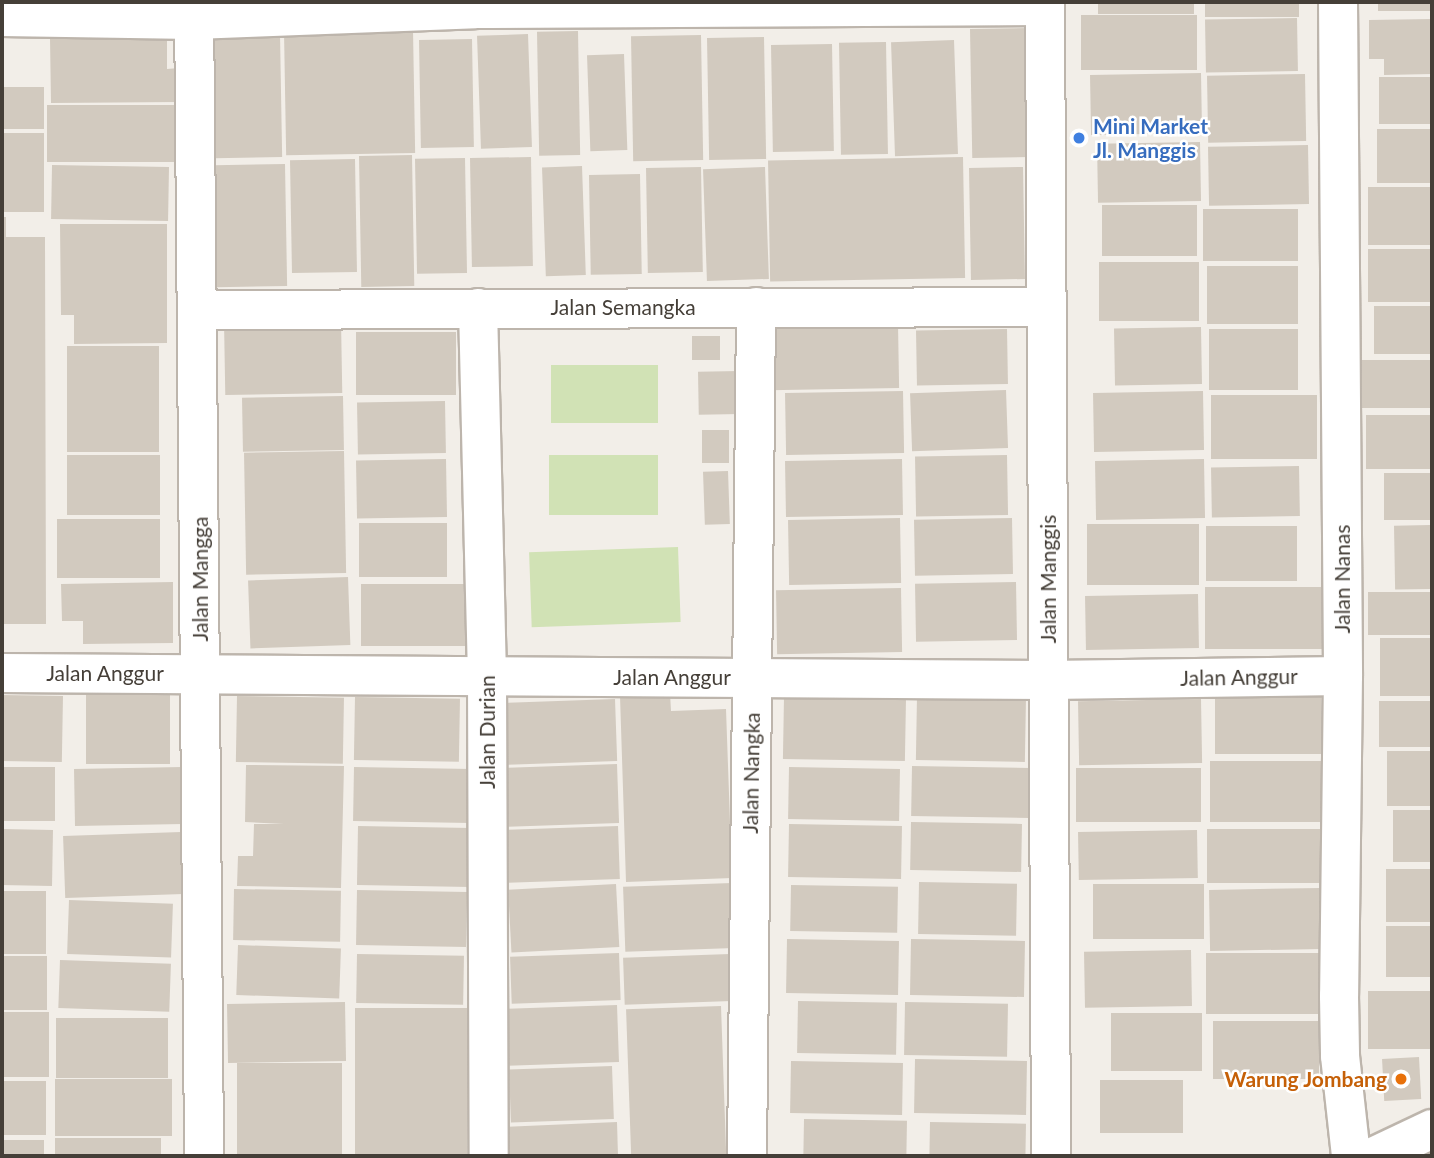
<!DOCTYPE html>
<style>
body{margin:0}
#map{position:relative;width:1434px;height:1158px;overflow:hidden;background:#f2eee8;font-family:Lato,sans-serif}
div>[style]{position:absolute}
[style*='--x']{left:calc(var(--x)*1px);top:calc(var(--y)*1px);width:calc(var(--w)*1px);rotate:calc(var(--a)*1deg)}
.green>*{inset:0;background:#d1e2b5;transform-origin:0 0}
.building>*{inset:0;background:#d2cabf;transform-origin:0 0}
.roads{filter:drop-shadow(2px 0 #bdb5ac) drop-shadow(-2px 0 #bdb5ac) drop-shadow(0 2px #bdb5ac) drop-shadow(0 -2px #bdb5ac)}
.minor>*{height:38px;margin:-19px;padding:0 19px;transform-origin:19px;border-radius:19px;background:#fff}
.dots>*{width:19px;height:19px;translate:-50% -50%;box-sizing:border-box;border:4px solid #fff;border-radius:50%}
span{translate:-50% -50%;white-space:nowrap;text-align:center;line-height:1.15;-webkit-text-stroke:5px #fff;paint-order:stroke}
.shop-label{font-size:21px;color:#366cbe;font-weight:700}
.left{translate:0 -50%;text-align:left}
.street-label{font-size:21px;color:#453f38}
.food-label{font-size:21px;color:#c56008;font-weight:700}
.right{translate:-100% -50%;text-align:right}
.frame{position:absolute;inset:0;border:4px solid #453f38;pointer-events:none}
</style>
<div id="map">
<div class="green">
<div style="left:551px;top:365px;width:107px;height:58px"></div>
<div style="left:658px;top:455px;width:60px;height:109px;rotate:90deg"></div>
<div style="left:678px;top:547px;width:75px;height:149px;rotate:88deg"></div>
</div>
<div class="building">
<div style="left:1098px;top:2px;width:96px;height:12px"></div>
<div style="left:1205px;top:2px;width:94px;height:15px"></div>
<div style="left:1378px;top:2px;width:54px;height:9px"></div>
<div style="left:1197px;top:15px;width:55px;height:116px;rotate:90deg"></div>
<div style="left:1297px;top:18px;width:53px;height:92px;rotate:89deg"></div>
<div style="clip-path:polygon(1432px 19px,1432px 74px,1384px 75px,1384px 59px,1369px 59px,1369px 20px)"></div>
<div style="left:1028px;top:28px;width:129px;height:58px;rotate:89deg"></div>
<div style="left:413px;top:30px;width:123px;height:129px;rotate:89deg"></div>
<div style="left:578px;top:31px;width:124px;height:41px;rotate:89deg"></div>
<div style="left:280px;top:34px;width:123px;height:68px;rotate:89deg"></div>
<div style="left:528px;top:34px;width:113px;height:51px;rotate:88deg"></div>
<div style="left:701px;top:35px;width:125px;height:70px;rotate:89deg"></div>
<div style="clip-path:polygon(167px 37px,167px 69px,179px 68px,179px 102px,51px 103px,50px 38px)"></div>
<div style="left:764px;top:37px;width:122px;height:57px;rotate:89deg"></div>
<div style="left:472px;top:39px;width:108px;height:53px;rotate:89deg"></div>
<div style="left:954px;top:40px;width:114px;height:63px;rotate:88deg"></div>
<div style="left:886px;top:42px;width:112px;height:47px;rotate:89deg"></div>
<div style="left:832px;top:44px;width:107px;height:61px;rotate:89deg"></div>
<div style="left:624px;top:54px;width:96px;height:37px;rotate:88deg"></div>
<div style="left:1201px;top:73px;width:60px;height:111px;rotate:89deg"></div>
<div style="left:1305px;top:74px;width:67px;height:98px;rotate:89deg"></div>
<div style="left:1432px;top:77px;width:47px;height:53px;rotate:90deg"></div>
<div style="left:44px;top:87px;width:42px;height:42px;rotate:90deg"></div>
<div style="left:47px;top:105px;width:129px;height:57px"></div>
<div style="left:1377px;top:129px;width:55px;height:54px"></div>
<div style="left:44px;top:133px;width:79px;height:42px;rotate:90deg"></div>
<div style="left:1200px;top:142px;width:59px;height:103px;rotate:89deg"></div>
<div style="left:1308px;top:145px;width:59px;height:100px;rotate:89deg"></div>
<div style="left:412px;top:155px;width:131px;height:53px;rotate:89deg"></div>
<div style="left:531px;top:157px;width:109px;height:61px;rotate:89deg"></div>
<div style="left:963px;top:157px;width:121px;height:195px;rotate:89deg"></div>
<div style="left:465px;top:158px;width:115px;height:50px;rotate:89deg"></div>
<div style="left:355px;top:159px;width:113px;height:65px;rotate:89deg"></div>
<div style="left:285px;top:164px;width:122px;height:71px;rotate:89deg"></div>
<div style="left:582px;top:166px;width:109px;height:40px;rotate:88deg"></div>
<div style="left:169px;top:167px;width:54px;height:117px;rotate:91deg"></div>
<div style="left:701px;top:167px;width:105px;height:55px;rotate:89deg"></div>
<div style="left:765px;top:167px;width:112px;height:62px;rotate:88deg"></div>
<div style="left:1023px;top:167px;width:112px;height:54px;rotate:89deg"></div>
<div style="left:640px;top:174px;width:100px;height:51px;rotate:89deg"></div>
<div style="left:1368px;top:187px;width:64px;height:58px"></div>
<div style="left:1197px;top:205px;width:51px;height:95px;rotate:90deg"></div>
<div style="left:1298px;top:209px;width:52px;height:95px;rotate:90deg"></div>
<div style="clip-path:polygon(2px 217px,6px 217px,6px 237px,45px 237px,46px 624px,2px 624px)"></div>
<div style="clip-path:polygon(60px 224px,167px 224px,167px 343px,74px 344px,74px 315px,61px 315px)"></div>
<div style="left:1432px;top:249px;width:53px;height:64px;rotate:90deg"></div>
<div style="left:1199px;top:262px;width:59px;height:100px;rotate:90deg"></div>
<div style="left:1298px;top:266px;width:58px;height:91px;rotate:90deg"></div>
<div style="left:1432px;top:306px;width:48px;height:58px;rotate:90deg"></div>
<div style="left:341px;top:320px;width:73px;height:117px;rotate:89deg"></div>
<div style="left:898px;top:324px;width:64px;height:130px;rotate:89deg"></div>
<div style="left:1201px;top:327px;width:57px;height:87px;rotate:89deg"></div>
<div style="left:1007px;top:329px;width:55px;height:91px;rotate:89deg"></div>
<div style="left:1298px;top:329px;width:61px;height:89px;rotate:90deg"></div>
<div style="left:456px;top:332px;width:63px;height:100px;rotate:90deg"></div>
<div style="left:720px;top:336px;width:24px;height:28px;rotate:90deg"></div>
<div style="left:159px;top:346px;width:106px;height:92px;rotate:90deg"></div>
<div style="left:1432px;top:360px;width:48px;height:71px;rotate:90deg"></div>
<div style="left:739px;top:371px;width:43px;height:41px;rotate:89deg"></div>
<div style="left:1006px;top:390px;width:58px;height:96px;rotate:88deg"></div>
<div style="left:903px;top:391px;width:62px;height:118px;rotate:89deg"></div>
<div style="left:1203px;top:391px;width:59px;height:110px;rotate:89deg"></div>
<div style="left:1317px;top:395px;width:64px;height:106px;rotate:90deg"></div>
<div style="left:343px;top:396px;width:54px;height:101px;rotate:89deg"></div>
<div style="left:445px;top:401px;width:52px;height:88px;rotate:89deg"></div>
<div style="left:1366px;top:415px;width:66px;height:54px"></div>
<div style="left:702px;top:430px;width:27px;height:33px"></div>
<div style="left:344px;top:451px;width:122px;height:100px;rotate:89deg"></div>
<div style="left:160px;top:455px;width:60px;height:93px;rotate:90deg"></div>
<div style="left:1007px;top:455px;width:60px;height:92px;rotate:89deg"></div>
<div style="left:446px;top:459px;width:58px;height:90px;rotate:89deg"></div>
<div style="left:902px;top:459px;width:56px;height:117px;rotate:89deg"></div>
<div style="left:1204px;top:459px;width:59px;height:109px;rotate:89deg"></div>
<div style="left:1299px;top:466px;width:50px;height:88px;rotate:89deg"></div>
<div style="left:728px;top:471px;width:53px;height:25px;rotate:88deg"></div>
<div style="left:1432px;top:473px;width:47px;height:48px;rotate:90deg"></div>
<div style="left:900px;top:518px;width:65px;height:112px;rotate:89deg"></div>
<div style="left:1012px;top:518px;width:56px;height:98px;rotate:89deg"></div>
<div style="left:160px;top:519px;width:59px;height:103px;rotate:90deg"></div>
<div style="left:359px;top:523px;width:88px;height:54px"></div>
<div style="left:1199px;top:524px;width:61px;height:112px;rotate:90deg"></div>
<div style="left:1430px;top:525px;width:64px;height:36px;rotate:89deg"></div>
<div style="left:1297px;top:526px;width:55px;height:91px;rotate:90deg"></div>
<div style="left:348px;top:577px;width:68px;height:100px;rotate:88deg"></div>
<div style="clip-path:polygon(173px 582px,173px 643px,83px 644px,83px 621px,62px 621px,61px 584px)"></div>
<div style="left:1016px;top:582px;width:58px;height:101px;rotate:89deg"></div>
<div style="left:361px;top:584px;width:105px;height:62px"></div>
<div style="left:1322px;top:587px;width:62px;height:117px;rotate:90deg"></div>
<div style="left:901px;top:588px;width:64px;height:125px;rotate:89deg"></div>
<div style="left:1432px;top:592px;width:43px;height:64px;rotate:90deg"></div>
<div style="left:1198px;top:594px;width:54px;height:113px;rotate:89deg"></div>
<div style="left:1432px;top:638px;width:58px;height:52px;rotate:90deg"></div>
<div style="left:170px;top:693px;width:71px;height:84px;rotate:90deg"></div>
<div style="clip-path:polygon(670px 693px,671px 711px,726px 709px,732px 878px,626px 882px,620px 696px)"></div>
<div style="left:2px;top:695px;width:61px;height:66px;rotate:1deg"></div>
<div style="left:237px;top:696px;width:107px;height:66px;rotate:1deg"></div>
<div style="left:917px;top:696px;width:109px;height:64px;rotate:1deg"></div>
<div style="left:355px;top:697px;width:105px;height:63px;rotate:1deg"></div>
<div style="left:784px;top:697px;width:122px;height:62px;rotate:1deg"></div>
<div style="left:1321px;top:697px;width:57px;height:106px;rotate:90deg"></div>
<div style="left:615px;top:699px;width:62px;height:113px;rotate:88deg"></div>
<div style="left:1201px;top:699px;width:64px;height:123px;rotate:89deg"></div>
<div style="left:1432px;top:701px;width:46px;height:53px;rotate:90deg"></div>
<div style="left:1387px;top:751px;width:43px;height:55px"></div>
<div style="left:1325px;top:761px;width:61px;height:115px;rotate:90deg"></div>
<div style="left:617px;top:764px;width:59px;height:114px;rotate:88deg"></div>
<div style="clip-path:polygon(246px 765px,344px 766px,341px 888px,237px 886px,238px 856px,253px 856px,254px 824px,284px 824px,245px 822px)"></div>
<div style="left:912px;top:766px;width:118px;height:50px;rotate:1deg"></div>
<div style="left:2px;top:767px;width:53px;height:54px"></div>
<div style="left:182px;top:767px;width:57px;height:108px;rotate:89deg"></div>
<div style="left:354px;top:767px;width:117px;height:54px;rotate:1deg"></div>
<div style="left:789px;top:767px;width:111px;height:52px;rotate:1deg"></div>
<div style="left:1201px;top:768px;width:54px;height:125px;rotate:90deg"></div>
<div style="left:1393px;top:810px;width:39px;height:52px"></div>
<div style="left:911px;top:822px;width:111px;height:48px;rotate:1deg"></div>
<div style="left:789px;top:824px;width:113px;height:53px;rotate:1deg"></div>
<div style="left:358px;top:826px;width:113px;height:59px;rotate:1deg"></div>
<div style="left:618px;top:826px;width:53px;height:113px;rotate:88deg"></div>
<div style="left:2px;top:829px;width:51px;height:56px;rotate:1deg"></div>
<div style="left:1322px;top:829px;width:54px;height:115px;rotate:90deg"></div>
<div style="left:1197px;top:830px;width:48px;height:119px;rotate:89deg"></div>
<div style="left:181px;top:832px;width:62px;height:118px;rotate:88deg"></div>
<div style="left:1432px;top:869px;width:53px;height:46px;rotate:90deg"></div>
<div style="left:919px;top:882px;width:98px;height:52px;rotate:1deg"></div>
<div style="left:732px;top:883px;width:65px;height:109px;rotate:88deg"></div>
<div style="left:616px;top:884px;width:63px;height:108px;rotate:87deg"></div>
<div style="left:1204px;top:884px;width:55px;height:111px;rotate:90deg"></div>
<div style="left:791px;top:885px;width:107px;height:46px;rotate:1deg"></div>
<div style="left:1320px;top:888px;width:61px;height:111px;rotate:89deg"></div>
<div style="left:234px;top:889px;width:107px;height:51px;rotate:1deg"></div>
<div style="left:357px;top:890px;width:110px;height:55px;rotate:1deg"></div>
<div style="left:2px;top:891px;width:44px;height:63px"></div>
<div style="left:69px;top:900px;width:104px;height:54px;rotate:2deg"></div>
<div style="left:1386px;top:926px;width:46px;height:51px"></div>
<div style="left:787px;top:939px;width:112px;height:54px;rotate:1deg"></div>
<div style="left:911px;top:939px;width:114px;height:56px;rotate:1deg"></div>
<div style="left:238px;top:945px;width:103px;height:50px;rotate:2deg"></div>
<div style="left:1191px;top:950px;width:56px;height:107px;rotate:89deg"></div>
<div style="left:619px;top:953px;width:47px;height:109px;rotate:88deg"></div>
<div style="left:1320px;top:953px;width:61px;height:114px;rotate:90deg"></div>
<div style="left:357px;top:954px;width:107px;height:49px;rotate:1deg"></div>
<div style="left:730px;top:954px;width:47px;height:107px;rotate:88deg"></div>
<div style="left:2px;top:956px;width:45px;height:54px"></div>
<div style="left:60px;top:960px;width:111px;height:48px;rotate:2deg"></div>
<div style="left:1432px;top:991px;width:58px;height:64px;rotate:90deg"></div>
<div style="left:798px;top:1001px;width:99px;height:52px;rotate:1deg"></div>
<div style="left:345px;top:1002px;width:59px;height:118px;rotate:89deg"></div>
<div style="left:905px;top:1002px;width:103px;height:53px;rotate:1deg"></div>
<div style="left:617px;top:1005px;width:57px;height:120px;rotate:88deg"></div>
<div style="left:721px;top:1006px;width:150px;height:95px;rotate:88deg"></div>
<div style="left:355px;top:1008px;width:112px;height:148px"></div>
<div style="left:49px;top:1012px;width:65px;height:47px;rotate:90deg"></div>
<div style="left:1202px;top:1013px;width:58px;height:91px;rotate:90deg"></div>
<div style="left:168px;top:1018px;width:60px;height:112px;rotate:90deg"></div>
<div style="left:1319px;top:1021px;width:58px;height:106px;rotate:90deg"></div>
<div style="left:1419px;top:1057px;width:42px;height:37px;rotate:87deg"></div>
<div style="left:915px;top:1059px;width:112px;height:54px;rotate:1deg"></div>
<div style="left:791px;top:1061px;width:112px;height:52px;rotate:1deg"></div>
<div style="left:342px;top:1063px;width:93px;height:105px;rotate:90deg"></div>
<div style="left:612px;top:1066px;width:53px;height:103px;rotate:88deg"></div>
<div style="left:172px;top:1079px;width:57px;height:117px;rotate:90deg"></div>
<div style="left:1183px;top:1080px;width:53px;height:83px;rotate:90deg"></div>
<div style="left:2px;top:1081px;width:44px;height:54px"></div>
<div style="left:804px;top:1119px;width:103px;height:37px;rotate:1deg"></div>
<div style="clip-path:polygon(617px 1122px,618px 1156px,501px 1156px,500px 1127px)"></div>
<div style="left:930px;top:1122px;width:96px;height:34px;rotate:1deg"></div>
<div style="left:161px;top:1138px;width:18px;height:106px;rotate:90deg"></div>
<div style="left:2px;top:1140px;width:42px;height:16px"></div>
</div>
<div class="roads">
<div class="minor">
<div style="--x:194;--y:2;--w:1154;--a:89.5"></div>
<div style="--x:1045;--y:2;--w:1154;--a:89.7"></div>
<div style="--x:1338;--y:2;--w:674;--a:89.57"></div>
<div style="--x:1343;--y:676;--w:320;--a:90.7"></div>
<div style="--x:1339;--y:996;--w:60;--a:89"></div>
<div style="--x:1340;--y:1056;--w:101;--a:83.7"></div>
<div style="--x:2;--y:17;--w:192;--a:0.9"></div>
<div style="--x:194;--y:20;--w:281;--a:-2.2"></div>
<div style="--x:475;--y:9;--w:570;--a:-0.3"></div>
<div style="--x:478;--y:308;--w:369;--a:88.6"></div>
<div style="--x:487;--y:677;--w:479;--a:89.8"></div>
<div style="--x:199;--y:310;--w:848;--a:-0.2"></div>
<div style="--x:2;--y:673;--w:1046;--a:0.38"></div>
<div style="--x:1048;--y:680;--w:295;--a:-0.8"></div>
<div style="--x:747;--y:1156;--w:849;--a:-89.39"></div>
<div style="--x:1375;--y:1156;--w:63;--a:-25.3"></div>
</div>
</div>
<div class="dots">
<div style="left:1079px;top:138px;background:#3f7fe0"></div>
<div style="left:1401px;top:1079px;background:#e8710a"></div>
</div>
<div class="shop-label">
<span class="left" style="left:1093px;top:138px">Mini Market<br>Jl. Manggis</span>
</div>
<div class="street-label">
<span style="left:623px;top:307px">Jalan Semangka</span>
<span style="left:200px;top:579px;rotate:-90deg">Jalan Mangga</span>
<span style="left:1048px;top:579px;rotate:-90deg">Jalan Manggis</span>
<span style="left:1342px;top:579px;rotate:-90deg">Jalan Nanas</span>
<span style="left:105px;top:673px">Jalan Anggur</span>
<span style="left:672px;top:677px">Jalan Anggur</span>
<span style="left:1239px;top:677px;rotate:-1deg">Jalan Anggur</span>
<span style="left:487px;top:732px;rotate:-90deg">Jalan Durian</span>
<span style="left:751px;top:773px;rotate:-89deg">Jalan Nangka</span>
</div>
<div class="food-label">
<span class="right" style="left:1387px;top:1079px">Warung Jombang</span>
</div>
<div class="frame"></div>
</div>
